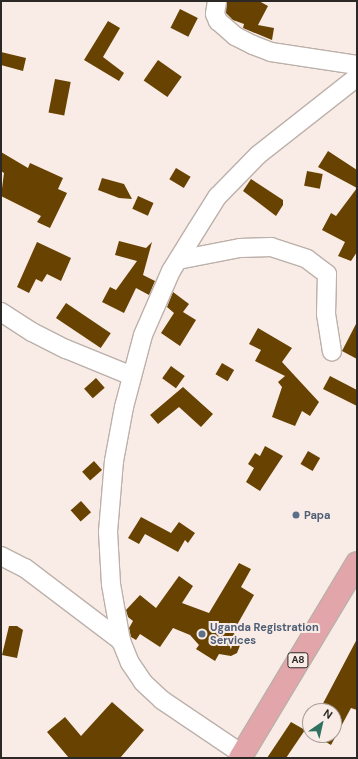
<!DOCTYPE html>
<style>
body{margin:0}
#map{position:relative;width:358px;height:759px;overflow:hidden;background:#f9ece6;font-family:"DM Sans",sans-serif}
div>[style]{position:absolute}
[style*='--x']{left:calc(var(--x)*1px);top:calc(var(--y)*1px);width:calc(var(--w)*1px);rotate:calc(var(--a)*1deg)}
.building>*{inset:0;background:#684200;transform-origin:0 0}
.roads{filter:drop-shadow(1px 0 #bcb0aa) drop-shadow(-1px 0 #bcb0aa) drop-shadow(0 1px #bcb0aa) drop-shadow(0 -1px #bcb0aa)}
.street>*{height:18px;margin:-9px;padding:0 9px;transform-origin:9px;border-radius:9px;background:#fff}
.primary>*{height:22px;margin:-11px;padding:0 11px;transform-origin:11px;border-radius:11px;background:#e2a5aa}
.dots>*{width:11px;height:11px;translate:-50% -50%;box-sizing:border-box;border:2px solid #f9ece6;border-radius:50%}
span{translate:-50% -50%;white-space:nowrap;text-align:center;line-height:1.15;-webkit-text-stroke:4px #f9ece6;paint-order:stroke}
.shield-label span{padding:1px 3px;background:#f9ece6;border:1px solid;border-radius:3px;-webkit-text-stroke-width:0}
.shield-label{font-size:10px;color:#2c2825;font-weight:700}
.service-label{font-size:11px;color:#4e5e75;font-weight:700}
.left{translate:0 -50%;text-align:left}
.frame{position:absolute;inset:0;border:2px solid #2c2825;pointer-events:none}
.north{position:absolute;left:302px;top:703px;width:40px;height:40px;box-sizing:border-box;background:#f9ece6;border:1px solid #a79e99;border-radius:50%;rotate:34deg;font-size:11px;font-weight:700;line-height:16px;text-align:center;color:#2c2825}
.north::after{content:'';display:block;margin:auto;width:14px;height:18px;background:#307261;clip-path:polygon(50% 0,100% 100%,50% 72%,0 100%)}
</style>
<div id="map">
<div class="building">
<div style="clip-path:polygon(227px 1px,259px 1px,268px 6px,258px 25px,274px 28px,272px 40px,243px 28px,244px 24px,233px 20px,226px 13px)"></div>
<div style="left:180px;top:9px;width:20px;height:21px;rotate:27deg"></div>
<div style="clip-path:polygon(108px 21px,120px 28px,103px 57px,124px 73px,119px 81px,84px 60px)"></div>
<div style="clip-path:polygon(1px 52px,26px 58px,23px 71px,1px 65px)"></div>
<div style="left:158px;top:60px;width:29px;height:25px;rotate:35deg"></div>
<div style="left:55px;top:79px;width:16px;height:34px;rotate:11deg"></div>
<div style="clip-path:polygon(328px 151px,357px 170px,357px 252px,351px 261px,338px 256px,345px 242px,322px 230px,331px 213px,336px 216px,357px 188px,318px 167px)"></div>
<div style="clip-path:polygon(1px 152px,28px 168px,30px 163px,63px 178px,58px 189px,67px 193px,50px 228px,37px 222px,41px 216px,1px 196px,4px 173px,1px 171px)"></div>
<div style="left:176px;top:168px;width:17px;height:13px;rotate:31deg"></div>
<div style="left:307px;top:171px;width:16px;height:15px;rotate:11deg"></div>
<div style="clip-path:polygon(102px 178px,124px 184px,132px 199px,119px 198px,98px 190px)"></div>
<div style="clip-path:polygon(251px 179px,283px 200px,283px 205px,276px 216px,243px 191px)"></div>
<div style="left:138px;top:196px;width:17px;height:14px;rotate:24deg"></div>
<div style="clip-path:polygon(119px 241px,146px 248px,152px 242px,143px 275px,155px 281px,149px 295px,136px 288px,124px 313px,102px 302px,110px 287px,116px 290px,137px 261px,115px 255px)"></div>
<div style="clip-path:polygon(37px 242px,71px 258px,61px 281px,47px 274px,42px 282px,36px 279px,29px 293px,17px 287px)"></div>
<div style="clip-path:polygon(173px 292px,189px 304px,183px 312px,196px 320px,180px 346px,161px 333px,174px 313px,167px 307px)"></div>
<div style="left:66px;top:303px;width:54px;height:18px;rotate:34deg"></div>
<div style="clip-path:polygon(357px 322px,357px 359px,342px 351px)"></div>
<div style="clip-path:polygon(258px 328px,292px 348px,282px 362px,319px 402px,310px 416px,302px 411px,295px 426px,272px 417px,282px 387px,278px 382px,285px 376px,255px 361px,261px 350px,249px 344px)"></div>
<div style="left:222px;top:363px;width:14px;height:13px;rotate:30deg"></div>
<div style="left:171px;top:366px;width:17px;height:15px;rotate:36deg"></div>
<div style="clip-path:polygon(330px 376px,357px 390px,357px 406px,323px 389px)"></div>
<div style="left:96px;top:378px;width:13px;height:16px;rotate:48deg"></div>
<div style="clip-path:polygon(183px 387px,213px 414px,201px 427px,179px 407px,158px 424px,150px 415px)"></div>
<div style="clip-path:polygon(265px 446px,283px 456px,260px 491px,246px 482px,254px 468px,248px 464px,255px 453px,260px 456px)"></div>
<div style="left:308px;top:451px;width:14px;height:15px;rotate:30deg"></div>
<div style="left:94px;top:461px;width:12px;height:16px;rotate:48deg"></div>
<div style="left:81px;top:501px;width:15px;height:14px;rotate:48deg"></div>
<div style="clip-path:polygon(141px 517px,171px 533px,179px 522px,195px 533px,188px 543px,185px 540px,178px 552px,145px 534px,139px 544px,128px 538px)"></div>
<div style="clip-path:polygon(239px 563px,251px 569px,241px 587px,254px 595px,233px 632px,241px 643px,237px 653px,231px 656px,219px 654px,215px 661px,196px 649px,199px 645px,190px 635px,173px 628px,160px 647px,140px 634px,136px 640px,131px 637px,129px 628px,133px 621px,128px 617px,126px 610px,140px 595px,156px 608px,179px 576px,193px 586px,182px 603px,209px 613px)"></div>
<div style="clip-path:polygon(9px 626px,17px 626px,23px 630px,17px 658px,2px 655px)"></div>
<div style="clip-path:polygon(357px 639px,357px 710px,351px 708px,331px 745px,314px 735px,334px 735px,334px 711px,319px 711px)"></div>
<div style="clip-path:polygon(112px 702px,144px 730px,120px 758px,69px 758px,47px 732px,65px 717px,81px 736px)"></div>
<div style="clip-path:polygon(291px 722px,305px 730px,286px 758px,267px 758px)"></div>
</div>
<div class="roads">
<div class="street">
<div style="--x:217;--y:1;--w:13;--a:99"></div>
<div style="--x:215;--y:14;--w:8;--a:67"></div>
<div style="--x:218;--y:21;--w:23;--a:41"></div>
<div style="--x:235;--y:36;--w:20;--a:27"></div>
<div style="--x:253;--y:45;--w:19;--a:21"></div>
<div style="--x:271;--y:52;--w:87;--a:8.6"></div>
<div style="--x:178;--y:260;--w:63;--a:-11"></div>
<div style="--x:240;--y:248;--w:31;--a:-2"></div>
<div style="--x:271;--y:247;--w:38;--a:18"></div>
<div style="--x:307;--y:259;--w:25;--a:37"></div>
<div style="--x:327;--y:274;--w:40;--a:91.4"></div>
<div style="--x:326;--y:314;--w:38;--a:81"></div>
<div style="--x:1;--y:312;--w:37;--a:33"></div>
<div style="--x:32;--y:332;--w:38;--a:27"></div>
<div style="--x:66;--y:349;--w:71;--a:22.2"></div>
<div style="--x:1;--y:556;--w:27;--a:27"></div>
<div style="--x:25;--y:568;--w:121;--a:37.2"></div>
<div style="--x:242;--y:754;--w:97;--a:-146"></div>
<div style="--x:162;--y:700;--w:26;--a:-137"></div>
<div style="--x:143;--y:682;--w:23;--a:-124"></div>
<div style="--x:130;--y:663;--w:24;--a:-112"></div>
<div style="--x:121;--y:641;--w:58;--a:-100"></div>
<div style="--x:111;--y:584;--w:52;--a:-93.3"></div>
<div style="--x:108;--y:532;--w:71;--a:-85.2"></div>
<div style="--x:114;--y:461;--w:55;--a:-79.5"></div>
<div style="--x:124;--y:407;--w:74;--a:-75.2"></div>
<div style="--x:143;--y:335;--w:70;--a:-66.4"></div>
<div style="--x:171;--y:271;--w:49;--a:-58.2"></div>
<div style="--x:197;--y:229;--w:39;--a:-58"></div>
<div style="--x:218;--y:196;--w:57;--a:-45.7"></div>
<div style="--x:258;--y:155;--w:126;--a:-38.2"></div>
</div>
<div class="primary">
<div style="--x:240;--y:758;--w:227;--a:-59"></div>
</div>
</div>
<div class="dots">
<div style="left:296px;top:515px;background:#5c6f8a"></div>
<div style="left:202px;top:634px;background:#5c6f8a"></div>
</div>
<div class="shield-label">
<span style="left:298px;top:660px">A8</span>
</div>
<div class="service-label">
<span class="left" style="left:304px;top:515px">Papa</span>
<span class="left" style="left:210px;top:634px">Uganda Registration<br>Services</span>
</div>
<div class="frame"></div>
<div class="north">N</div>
</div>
